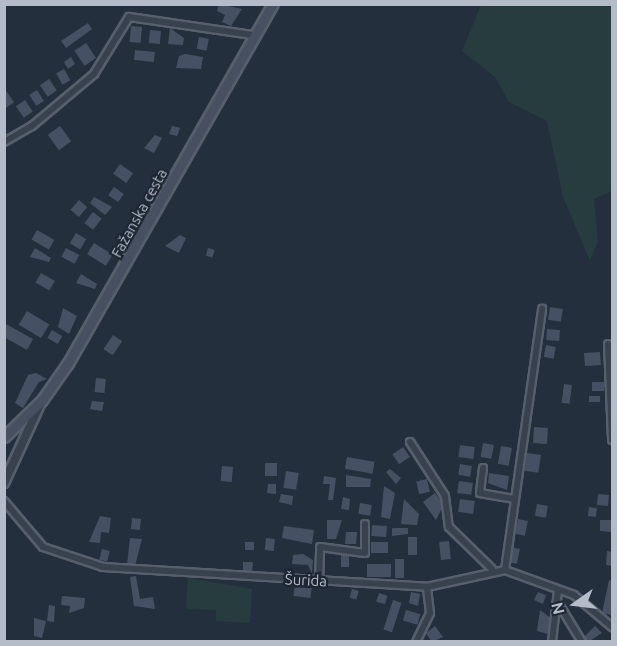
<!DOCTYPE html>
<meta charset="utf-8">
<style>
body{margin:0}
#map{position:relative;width:617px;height:646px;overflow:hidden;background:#242f3e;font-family:Ubuntu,sans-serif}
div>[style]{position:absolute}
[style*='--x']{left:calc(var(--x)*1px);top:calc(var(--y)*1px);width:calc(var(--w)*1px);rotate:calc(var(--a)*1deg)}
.green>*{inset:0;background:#263c3f}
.building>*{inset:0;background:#455162;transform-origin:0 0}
.roads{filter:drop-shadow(2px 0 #565f6c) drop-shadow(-2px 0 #565f6c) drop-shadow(0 2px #565f6c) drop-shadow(0 -2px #565f6c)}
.minor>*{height:6px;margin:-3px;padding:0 3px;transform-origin:3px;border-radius:3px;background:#38414e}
.tertiary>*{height:8px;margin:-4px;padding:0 4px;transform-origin:4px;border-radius:4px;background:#38414e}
.secondary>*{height:9px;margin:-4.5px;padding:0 4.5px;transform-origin:4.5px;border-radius:4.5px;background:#465061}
span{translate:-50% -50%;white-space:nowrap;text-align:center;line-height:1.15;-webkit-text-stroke:5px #1d2633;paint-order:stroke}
.street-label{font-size:15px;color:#b4bcc9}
.frame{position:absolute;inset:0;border:6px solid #b4bcc9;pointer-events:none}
.north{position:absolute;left:545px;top:574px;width:60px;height:60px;-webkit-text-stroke:4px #1d2633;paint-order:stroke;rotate:256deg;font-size:16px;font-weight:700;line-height:24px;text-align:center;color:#b4bcc9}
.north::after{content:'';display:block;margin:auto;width:21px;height:27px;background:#b4bcc9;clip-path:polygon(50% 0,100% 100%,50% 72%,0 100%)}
</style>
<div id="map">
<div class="green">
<div style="clip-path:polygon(481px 5px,612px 5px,612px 191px,594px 199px,598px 241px,590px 261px,563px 197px,547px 121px,509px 102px,495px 77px,462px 51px)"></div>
<div style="clip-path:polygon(188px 578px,252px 589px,250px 623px,216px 621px,216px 610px,186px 609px)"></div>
</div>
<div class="building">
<div style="clip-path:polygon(219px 4px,242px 9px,231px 26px,222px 22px,225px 15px,217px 11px)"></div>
<div style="clip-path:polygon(88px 23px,92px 29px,66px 48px,61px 41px)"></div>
<div style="left:131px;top:26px;width:11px;height:16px;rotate:5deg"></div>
<div style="clip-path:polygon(170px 28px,184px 38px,183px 45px,168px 44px)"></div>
<div style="left:150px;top:30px;width:11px;height:13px;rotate:5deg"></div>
<div style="left:199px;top:37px;width:10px;height:12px;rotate:11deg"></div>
<div style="left:86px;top:43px;width:18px;height:14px;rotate:56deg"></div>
<div style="left:135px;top:50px;width:20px;height:10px;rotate:6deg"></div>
<div style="clip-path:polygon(185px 54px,203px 57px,201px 69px,176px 68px,179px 56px)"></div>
<div style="clip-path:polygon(71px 57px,75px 64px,68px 69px,64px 62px)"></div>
<div style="left:64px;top:69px;width:13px;height:9px;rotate:61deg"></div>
<div style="left:49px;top:79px;width:14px;height:11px;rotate:56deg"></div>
<div style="clip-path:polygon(4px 88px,14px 102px,6px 108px,4px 106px)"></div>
<div style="left:37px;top:90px;width:13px;height:9px;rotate:58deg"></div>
<div style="left:25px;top:100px;width:14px;height:11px;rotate:56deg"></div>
<div style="left:60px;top:126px;width:19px;height:15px;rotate:54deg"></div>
<div style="clip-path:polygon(172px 126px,180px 128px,177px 136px,169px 134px)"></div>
<div style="clip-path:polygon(155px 135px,162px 138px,154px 153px,144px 148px)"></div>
<div style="left:120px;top:164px;width:16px;height:12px;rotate:35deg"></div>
<div style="left:114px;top:187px;width:12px;height:10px;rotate:35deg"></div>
<div style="clip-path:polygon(94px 197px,112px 207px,105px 215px,90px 203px)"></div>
<div style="left:79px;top:200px;width:11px;height:13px;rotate:41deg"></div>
<div style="left:93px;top:212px;width:11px;height:14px;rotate:38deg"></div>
<div style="left:37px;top:230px;width:20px;height:11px;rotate:30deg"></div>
<div style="left:76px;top:233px;width:12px;height:12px;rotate:31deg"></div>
<div style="clip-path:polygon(180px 235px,186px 238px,179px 253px,165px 246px)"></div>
<div style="left:94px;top:243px;width:22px;height:13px;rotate:32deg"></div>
<div style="clip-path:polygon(35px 248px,51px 258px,49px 262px,30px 257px)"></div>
<div style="left:66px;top:248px;width:15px;height:10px;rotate:28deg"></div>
<div style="left:208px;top:248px;width:7px;height:8px;rotate:16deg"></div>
<div style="left:41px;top:273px;width:16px;height:11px;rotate:30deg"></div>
<div style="clip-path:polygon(81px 274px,97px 284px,95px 289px,76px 283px)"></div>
<div style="left:550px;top:307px;width:13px;height:13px;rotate:9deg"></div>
<div style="clip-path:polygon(63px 308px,77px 316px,69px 334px,58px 327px)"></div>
<div style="left:27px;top:311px;width:26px;height:16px;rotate:31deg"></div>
<div style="clip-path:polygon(4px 323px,33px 339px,27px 350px,4px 337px)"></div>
<div style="left:547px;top:329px;width:13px;height:11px;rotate:4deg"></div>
<div style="left:52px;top:330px;width:12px;height:9px;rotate:31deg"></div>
<div style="left:113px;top:335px;width:11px;height:17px;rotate:34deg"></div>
<div style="left:546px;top:345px;width:10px;height:12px;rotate:11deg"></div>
<div style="left:600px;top:352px;width:13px;height:16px;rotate:86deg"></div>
<div style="clip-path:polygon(36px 373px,47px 379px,39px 382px,23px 408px,15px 403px,28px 375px)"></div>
<div style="left:96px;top:378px;width:10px;height:14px;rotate:6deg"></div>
<div style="left:592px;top:382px;width:12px;height:9px"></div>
<div style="left:564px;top:384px;width:8px;height:19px;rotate:7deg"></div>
<div style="left:589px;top:396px;width:11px;height:6px"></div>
<div style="clip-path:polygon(92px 401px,104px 402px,102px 411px,90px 409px)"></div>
<div style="left:534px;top:427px;width:14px;height:16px;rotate:4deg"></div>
<div style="left:483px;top:443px;width:11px;height:14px;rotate:10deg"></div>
<div style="left:460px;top:445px;width:15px;height:12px;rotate:8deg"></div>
<div style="left:501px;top:446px;width:11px;height:18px;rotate:10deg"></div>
<div style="left:403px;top:447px;width:12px;height:13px;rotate:55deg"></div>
<div style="left:527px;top:453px;width:14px;height:18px;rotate:8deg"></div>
<div style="left:347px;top:457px;width:28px;height:12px;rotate:10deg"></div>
<div style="left:265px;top:463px;width:12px;height:13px"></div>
<div style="left:460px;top:464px;width:12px;height:11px;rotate:9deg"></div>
<div style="left:222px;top:466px;width:11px;height:15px;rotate:5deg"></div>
<div style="clip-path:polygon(390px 469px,401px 478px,396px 484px,386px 472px)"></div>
<div style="left:286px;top:471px;width:13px;height:17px;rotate:9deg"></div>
<div style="clip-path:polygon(489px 473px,509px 476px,507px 490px,488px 483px)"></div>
<div style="clip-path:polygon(346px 475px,371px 479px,370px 487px,346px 487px)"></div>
<div style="clip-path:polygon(324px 476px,336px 478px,333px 500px,328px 500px,330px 484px,323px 484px)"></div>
<div style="left:427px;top:479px;width:13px;height:11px;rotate:77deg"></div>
<div style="left:459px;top:481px;width:14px;height:12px;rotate:8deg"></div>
<div style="clip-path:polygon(268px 484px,276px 484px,276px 494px,267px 493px)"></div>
<div style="clip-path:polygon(384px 486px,395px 493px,390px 519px,381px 517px)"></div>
<div style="clip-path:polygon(435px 493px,444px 504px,436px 520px,423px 502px)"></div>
<div style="clip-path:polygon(281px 494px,293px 496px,292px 505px,279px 502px)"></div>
<div style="left:598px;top:494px;width:11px;height:11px;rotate:5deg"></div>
<div style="clip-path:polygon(343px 497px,350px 499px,349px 510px,341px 509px)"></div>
<div style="clip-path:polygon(404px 499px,419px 514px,417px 525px,401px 524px)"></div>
<div style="left:460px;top:499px;width:15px;height:13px;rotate:8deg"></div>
<div style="left:360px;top:503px;width:12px;height:11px;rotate:9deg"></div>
<div style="left:537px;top:504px;width:11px;height:12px;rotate:10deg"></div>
<div style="left:589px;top:507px;width:8px;height:9px;rotate:7deg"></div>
<div style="clip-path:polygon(100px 516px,111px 518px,109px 533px,101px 532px,100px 543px,89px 542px)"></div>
<div style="left:132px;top:518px;width:9px;height:11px;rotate:6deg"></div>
<div style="left:518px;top:519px;width:10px;height:15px;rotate:11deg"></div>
<div style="clip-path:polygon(327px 520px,342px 520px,336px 539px,327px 539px)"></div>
<div style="clip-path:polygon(600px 520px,612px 520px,611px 532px,600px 531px)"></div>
<div style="left:372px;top:525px;width:15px;height:11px;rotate:4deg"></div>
<div style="clip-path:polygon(284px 526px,314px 530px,312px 544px,282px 538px)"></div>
<div style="clip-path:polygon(392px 528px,408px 528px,408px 534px,392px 536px)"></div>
<div style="clip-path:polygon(346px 532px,357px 532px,356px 544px,345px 544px)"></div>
<div style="left:408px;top:537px;width:9px;height:18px"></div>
<div style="clip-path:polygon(130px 538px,142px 539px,135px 566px,127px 565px)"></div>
<div style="left:266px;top:538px;width:9px;height:12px;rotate:6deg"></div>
<div style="left:449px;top:541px;width:18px;height:10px;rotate:84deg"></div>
<div style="left:245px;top:542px;width:9px;height:8px"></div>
<div style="left:371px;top:542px;width:17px;height:11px"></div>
<div style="left:510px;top:547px;width:10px;height:15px;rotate:11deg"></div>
<div style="left:102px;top:549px;width:8px;height:11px;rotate:14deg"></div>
<div style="clip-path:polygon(607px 551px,612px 552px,612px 566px,606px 565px)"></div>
<div style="clip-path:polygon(303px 554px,313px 560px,312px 574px,308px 565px,292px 564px,293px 555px)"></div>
<div style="left:341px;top:554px;width:8px;height:13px"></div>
<div style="left:395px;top:559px;width:9px;height:19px"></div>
<div style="clip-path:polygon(243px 562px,253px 562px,252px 572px,243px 571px)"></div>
<div style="left:367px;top:564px;width:24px;height:13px"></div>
<div style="clip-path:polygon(136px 576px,140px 599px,153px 597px,155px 609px,134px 606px,130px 577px)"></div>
<div style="clip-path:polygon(609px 580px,612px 581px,611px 615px,602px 613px)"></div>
<div style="left:295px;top:584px;width:17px;height:12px;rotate:7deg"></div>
<div style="left:352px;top:589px;width:7px;height:9px;rotate:16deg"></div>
<div style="clip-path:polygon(411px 592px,420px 594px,418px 606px,409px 603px)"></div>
<div style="clip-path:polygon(538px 592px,546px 595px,543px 604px,534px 600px)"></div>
<div style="left:379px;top:593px;width:9px;height:9px;rotate:18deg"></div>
<div style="clip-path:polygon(62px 596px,85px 598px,84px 608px,69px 613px,70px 606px,61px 605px)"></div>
<div style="left:393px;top:600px;width:9px;height:31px;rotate:18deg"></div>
<div style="clip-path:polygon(49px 605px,55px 606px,54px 622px,47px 621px)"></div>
<div style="left:406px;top:610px;width:15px;height:11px;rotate:16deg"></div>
<div style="clip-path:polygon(540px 610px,552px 619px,548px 634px,537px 631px)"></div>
<div style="clip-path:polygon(34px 618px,46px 621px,42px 638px,34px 636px)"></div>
<div style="clip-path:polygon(435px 626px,443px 637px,432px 642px,426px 633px)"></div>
<div style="clip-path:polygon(595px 626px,602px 633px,588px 642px,584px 637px)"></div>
</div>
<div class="roads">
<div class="minor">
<div style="--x:4;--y:142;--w:32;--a:-30"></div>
<div style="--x:32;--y:126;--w:81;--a:-40"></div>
<div style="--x:94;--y:74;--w:67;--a:-58.4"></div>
<div style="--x:129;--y:17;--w:125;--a:8.3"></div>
<div style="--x:608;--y:344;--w:96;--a:87.6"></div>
<div style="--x:410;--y:442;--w:64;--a:57.1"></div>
<div style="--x:445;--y:496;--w:31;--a:83"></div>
<div style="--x:449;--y:527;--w:60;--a:44.3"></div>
<div style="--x:483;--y:468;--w:25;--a:97"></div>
<div style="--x:480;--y:493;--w:34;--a:10"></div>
<div style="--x:4;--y:501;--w:60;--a:49.7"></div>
<div style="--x:43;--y:547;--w:63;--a:18.4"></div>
<div style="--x:103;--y:567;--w:325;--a:3.5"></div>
<div style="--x:427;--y:587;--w:80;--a:-12.3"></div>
<div style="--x:505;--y:570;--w:73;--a:19.9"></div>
<div style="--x:574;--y:595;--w:50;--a:40.1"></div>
<div style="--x:505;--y:570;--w:264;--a:-81.9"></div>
<div style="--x:319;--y:581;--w:34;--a:-88"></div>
<div style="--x:320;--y:547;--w:45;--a:7.6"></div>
<div style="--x:365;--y:553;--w:29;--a:-90"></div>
<div style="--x:557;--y:601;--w:48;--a:58.6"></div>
<div style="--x:416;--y:642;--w:32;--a:-64"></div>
<div style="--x:430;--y:613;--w:26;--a:-97"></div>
<div style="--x:552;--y:642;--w:52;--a:-83.4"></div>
</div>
<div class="tertiary">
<div style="--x:4;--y:483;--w:91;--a:-65.4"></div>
</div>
<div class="secondary">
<div style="--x:4;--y:437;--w:53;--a:-44.2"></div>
<div style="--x:42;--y:400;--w:45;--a:-54.9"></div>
<div style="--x:68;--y:363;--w:413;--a:-60.3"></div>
</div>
</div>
<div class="street-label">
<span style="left:139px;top:213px;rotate:-61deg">Fažanska cesta</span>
<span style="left:306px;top:580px;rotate:3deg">Šurida</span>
</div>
<div class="frame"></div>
<div class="north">N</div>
</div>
